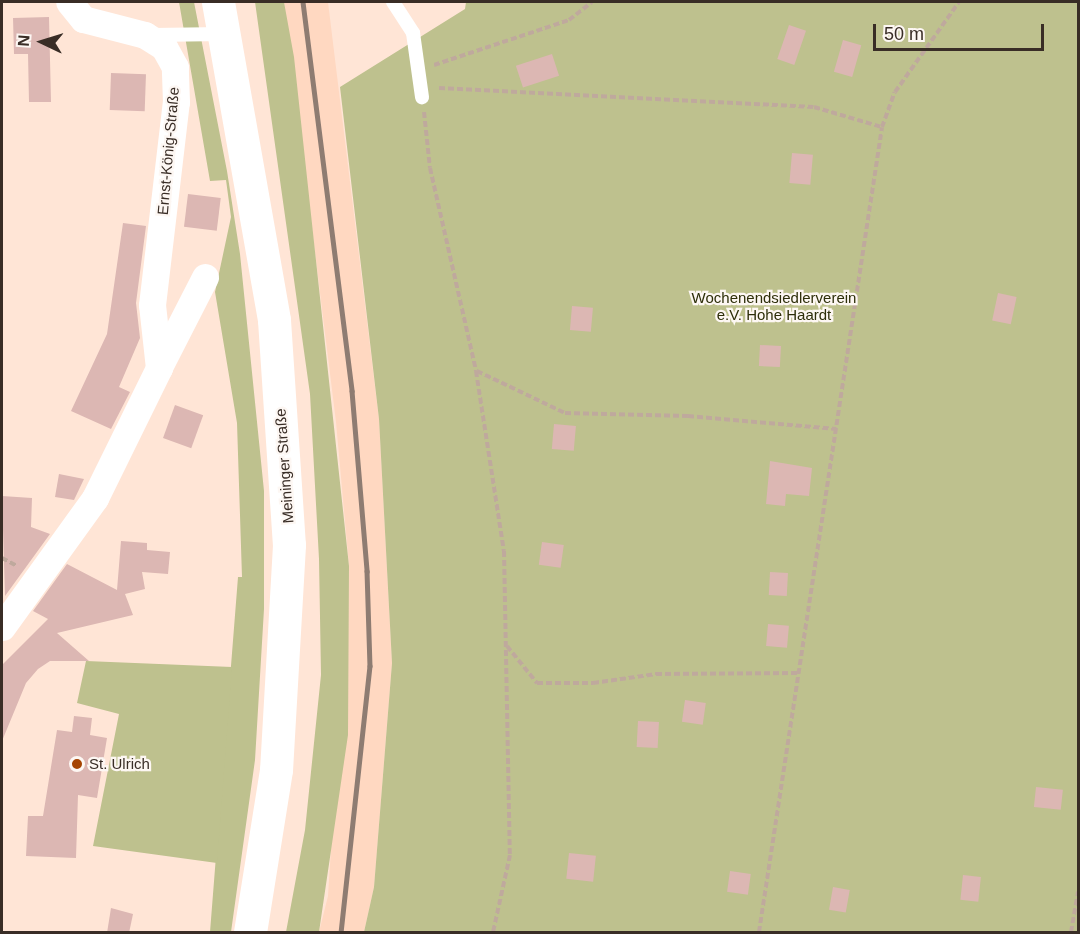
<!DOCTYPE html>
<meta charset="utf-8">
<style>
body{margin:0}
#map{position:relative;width:1080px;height:934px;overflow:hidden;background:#ffe5d6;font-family:Arial,sans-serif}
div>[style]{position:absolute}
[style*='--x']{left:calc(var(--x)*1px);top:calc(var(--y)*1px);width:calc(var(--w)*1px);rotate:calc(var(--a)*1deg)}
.built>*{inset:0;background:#ffd8c1}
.green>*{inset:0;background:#bec18e}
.building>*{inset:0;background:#dcb7b3;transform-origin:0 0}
.path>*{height:4px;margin-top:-2px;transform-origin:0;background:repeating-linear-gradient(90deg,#bfa99d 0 6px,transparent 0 9px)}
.lane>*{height:14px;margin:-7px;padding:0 7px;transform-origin:7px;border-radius:7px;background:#fff}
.street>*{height:27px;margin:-13.5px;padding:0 13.5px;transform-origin:13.5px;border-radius:13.5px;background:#fff}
.secondary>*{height:33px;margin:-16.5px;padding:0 16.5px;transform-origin:16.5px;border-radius:16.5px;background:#fff}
.rail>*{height:4.5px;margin:-2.25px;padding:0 2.25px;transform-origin:2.25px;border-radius:2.25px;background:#8e7c72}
.dots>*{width:16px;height:16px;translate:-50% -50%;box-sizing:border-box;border:3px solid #fdf7f3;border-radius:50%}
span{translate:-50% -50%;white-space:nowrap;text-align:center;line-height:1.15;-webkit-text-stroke:4.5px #fdf7f3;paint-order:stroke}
.street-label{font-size:15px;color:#392d26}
.park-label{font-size:15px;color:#2d2e09}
.poi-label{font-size:15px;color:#392d26}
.left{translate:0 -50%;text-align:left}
.frame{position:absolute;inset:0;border:3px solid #392d26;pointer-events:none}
.north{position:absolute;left:12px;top:12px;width:60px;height:60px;-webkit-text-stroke:4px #fdf7f3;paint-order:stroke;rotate:274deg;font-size:16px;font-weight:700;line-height:24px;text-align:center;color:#392d26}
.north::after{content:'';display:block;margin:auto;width:21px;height:27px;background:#392d26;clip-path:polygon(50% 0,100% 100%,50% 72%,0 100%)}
.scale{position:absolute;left:873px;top:24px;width:171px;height:27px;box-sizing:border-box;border:3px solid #392d26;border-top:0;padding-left:8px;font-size:18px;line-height:21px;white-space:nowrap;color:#392d26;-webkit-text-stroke:4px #fdf7f3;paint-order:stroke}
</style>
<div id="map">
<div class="built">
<div style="clip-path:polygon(284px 2px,328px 2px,379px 419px,392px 663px,374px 887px,364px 932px,319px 932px,328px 896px,349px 566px,336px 422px)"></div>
</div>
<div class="green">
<div style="clip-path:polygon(179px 2px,194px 2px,227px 171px,240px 254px,264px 491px,264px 609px,255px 760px,231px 932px,210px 932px,238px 577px,242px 577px,237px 423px,215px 292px,231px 217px,226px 180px,210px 181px)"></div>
<div style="clip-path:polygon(255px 2px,284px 2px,294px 57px,349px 566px,348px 735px,319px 932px,286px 932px,305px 830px,321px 675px,319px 559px,310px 394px)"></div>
<div style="clip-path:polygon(466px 2px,1078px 2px,1078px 932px,364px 932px,374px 887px,392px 663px,379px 419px,340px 87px,465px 9px)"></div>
<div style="clip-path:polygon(86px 661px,232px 667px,217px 863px,93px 846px,119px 714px,77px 703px)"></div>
</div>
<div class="building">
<div style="clip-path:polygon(49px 17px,51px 102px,29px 102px,28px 54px,14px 54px,13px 18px)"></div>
<div style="left:789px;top:25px;width:18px;height:36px;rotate:19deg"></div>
<div style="left:843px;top:40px;width:19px;height:33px;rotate:16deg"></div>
<div style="left:552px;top:54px;width:23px;height:38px;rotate:72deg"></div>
<div style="left:111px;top:73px;width:35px;height:37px;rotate:2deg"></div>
<div style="left:792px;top:153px;width:21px;height:30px;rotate:5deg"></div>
<div style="left:188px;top:194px;width:33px;height:33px;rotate:7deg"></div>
<div style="clip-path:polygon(123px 223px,146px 226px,136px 303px,140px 338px,119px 387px,130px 392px,111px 429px,71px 411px,107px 334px)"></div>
<div style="left:998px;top:293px;width:19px;height:28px;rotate:12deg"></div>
<div style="left:572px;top:306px;width:21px;height:24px;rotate:5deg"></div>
<div style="left:760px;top:345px;width:21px;height:21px;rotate:3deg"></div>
<div style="left:175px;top:405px;width:30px;height:35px;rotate:20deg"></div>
<div style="left:554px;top:424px;width:22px;height:25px;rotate:5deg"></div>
<div style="clip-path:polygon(770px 461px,812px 468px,809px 496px,786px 494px,785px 506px,766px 504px)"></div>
<div style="clip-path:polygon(59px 474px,84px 479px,74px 500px,55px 497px)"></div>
<div style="clip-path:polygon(2px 496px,32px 498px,31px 527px,50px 534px,5px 596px)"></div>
<div style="clip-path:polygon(121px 541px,147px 543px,147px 550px,170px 552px,168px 574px,142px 572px,145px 589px,125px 594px,133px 615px,57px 633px,89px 661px,50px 661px,38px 669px,26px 683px,2px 741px,2px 665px,48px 619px,33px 611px,67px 564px,117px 590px)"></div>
<div style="left:542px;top:542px;width:22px;height:23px;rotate:8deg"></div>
<div style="left:770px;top:572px;width:18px;height:23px;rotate:3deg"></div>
<div style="left:768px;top:624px;width:21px;height:22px;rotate:5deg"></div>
<div style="left:685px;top:700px;width:21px;height:22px;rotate:8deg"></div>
<div style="clip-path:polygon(74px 716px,92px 718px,90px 735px,107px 738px,97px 798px,78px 795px,76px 858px,26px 856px,28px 816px,43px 816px,57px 730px,72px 732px)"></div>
<div style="left:638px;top:721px;width:21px;height:26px;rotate:3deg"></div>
<div style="left:1036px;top:787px;width:27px;height:20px;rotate:6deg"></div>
<div style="left:569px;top:853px;width:27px;height:26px;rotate:6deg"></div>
<div style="left:730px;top:871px;width:21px;height:21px;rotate:8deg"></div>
<div style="left:963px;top:875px;width:18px;height:25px;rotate:6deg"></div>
<div style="left:833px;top:887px;width:17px;height:23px;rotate:10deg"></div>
<div style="clip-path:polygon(111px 908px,133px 914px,129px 933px,107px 933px)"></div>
</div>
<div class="path">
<div style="--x:434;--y:65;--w:142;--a:-18.4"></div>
<div style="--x:569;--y:20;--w:29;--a:-38"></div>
<div style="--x:439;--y:88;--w:375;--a:2.9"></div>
<div style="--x:814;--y:107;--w:71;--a:16.4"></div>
<div style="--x:424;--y:112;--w:56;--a:83.9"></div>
<div style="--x:430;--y:168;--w:208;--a:77.2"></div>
<div style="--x:476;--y:371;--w:182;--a:81.2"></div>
<div style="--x:504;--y:551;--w:304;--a:88.9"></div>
<div style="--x:510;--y:855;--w:79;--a:102.4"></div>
<div style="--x:477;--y:371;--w:98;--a:25.5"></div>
<div style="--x:565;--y:413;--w:123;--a:1.4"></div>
<div style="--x:688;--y:416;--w:149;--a:5"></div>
<div style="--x:2;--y:558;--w:17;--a:28"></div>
<div style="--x:507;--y:646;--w:48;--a:51"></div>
<div style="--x:537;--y:683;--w:56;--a:0"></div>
<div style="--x:593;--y:683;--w:64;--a:-8.1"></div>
<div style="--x:656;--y:674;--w:141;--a:-0.4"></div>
<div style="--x:759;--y:932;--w:814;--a:-81.31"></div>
<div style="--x:882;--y:127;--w:37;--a:-70"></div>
<div style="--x:895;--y:92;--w:110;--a:-54.6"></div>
<div style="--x:1071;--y:932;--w:41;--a:-80.1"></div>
</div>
<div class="lane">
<div style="--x:393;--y:2;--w:37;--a:57"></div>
<div style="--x:413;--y:33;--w:65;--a:82"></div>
<div style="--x:153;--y:35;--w:71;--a:-0.8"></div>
</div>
<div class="street">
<div style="--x:159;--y:367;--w:101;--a:-62.9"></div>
<div style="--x:2;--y:627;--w:159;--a:-54.2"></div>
<div style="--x:95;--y:498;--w:145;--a:-63.8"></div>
<div style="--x:159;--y:368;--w:63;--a:-96.3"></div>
<div style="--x:152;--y:305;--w:204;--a:-83.3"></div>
<div style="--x:176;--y:102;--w:35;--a:-92"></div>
<div style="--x:175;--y:67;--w:23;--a:-119"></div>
<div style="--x:164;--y:47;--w:22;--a:-148"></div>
<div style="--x:145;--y:35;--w:64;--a:-165.5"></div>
<div style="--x:83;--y:19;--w:22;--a:-129"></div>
</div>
<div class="secondary">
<div style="--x:218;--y:2;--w:323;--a:80"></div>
<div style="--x:274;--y:320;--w:225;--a:86.2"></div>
<div style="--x:289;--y:545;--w:225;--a:93.3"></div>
<div style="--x:276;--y:770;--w:164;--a:99.1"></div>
</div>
<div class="rail">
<div style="--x:303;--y:2;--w:392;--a:82.8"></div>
<div style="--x:352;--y:391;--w:181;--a:85.2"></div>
<div style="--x:367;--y:571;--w:95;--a:88.2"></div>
<div style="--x:370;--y:666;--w:268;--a:96.2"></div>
</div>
<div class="dots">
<div style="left:77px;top:764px;background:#a64402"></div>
</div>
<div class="street-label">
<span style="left:168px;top:151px;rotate:-85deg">Ernst-König-Straße</span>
<span style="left:284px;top:466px;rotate:-94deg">Meininger Straße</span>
</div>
<div class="park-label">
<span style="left:774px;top:306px">Wochenendsiedlerverein<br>e.V. Hohe Haardt</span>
</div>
<div class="poi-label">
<span class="left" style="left:89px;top:764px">St. Ulrich</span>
</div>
<div class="frame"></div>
<div class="north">N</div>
<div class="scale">50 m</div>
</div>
